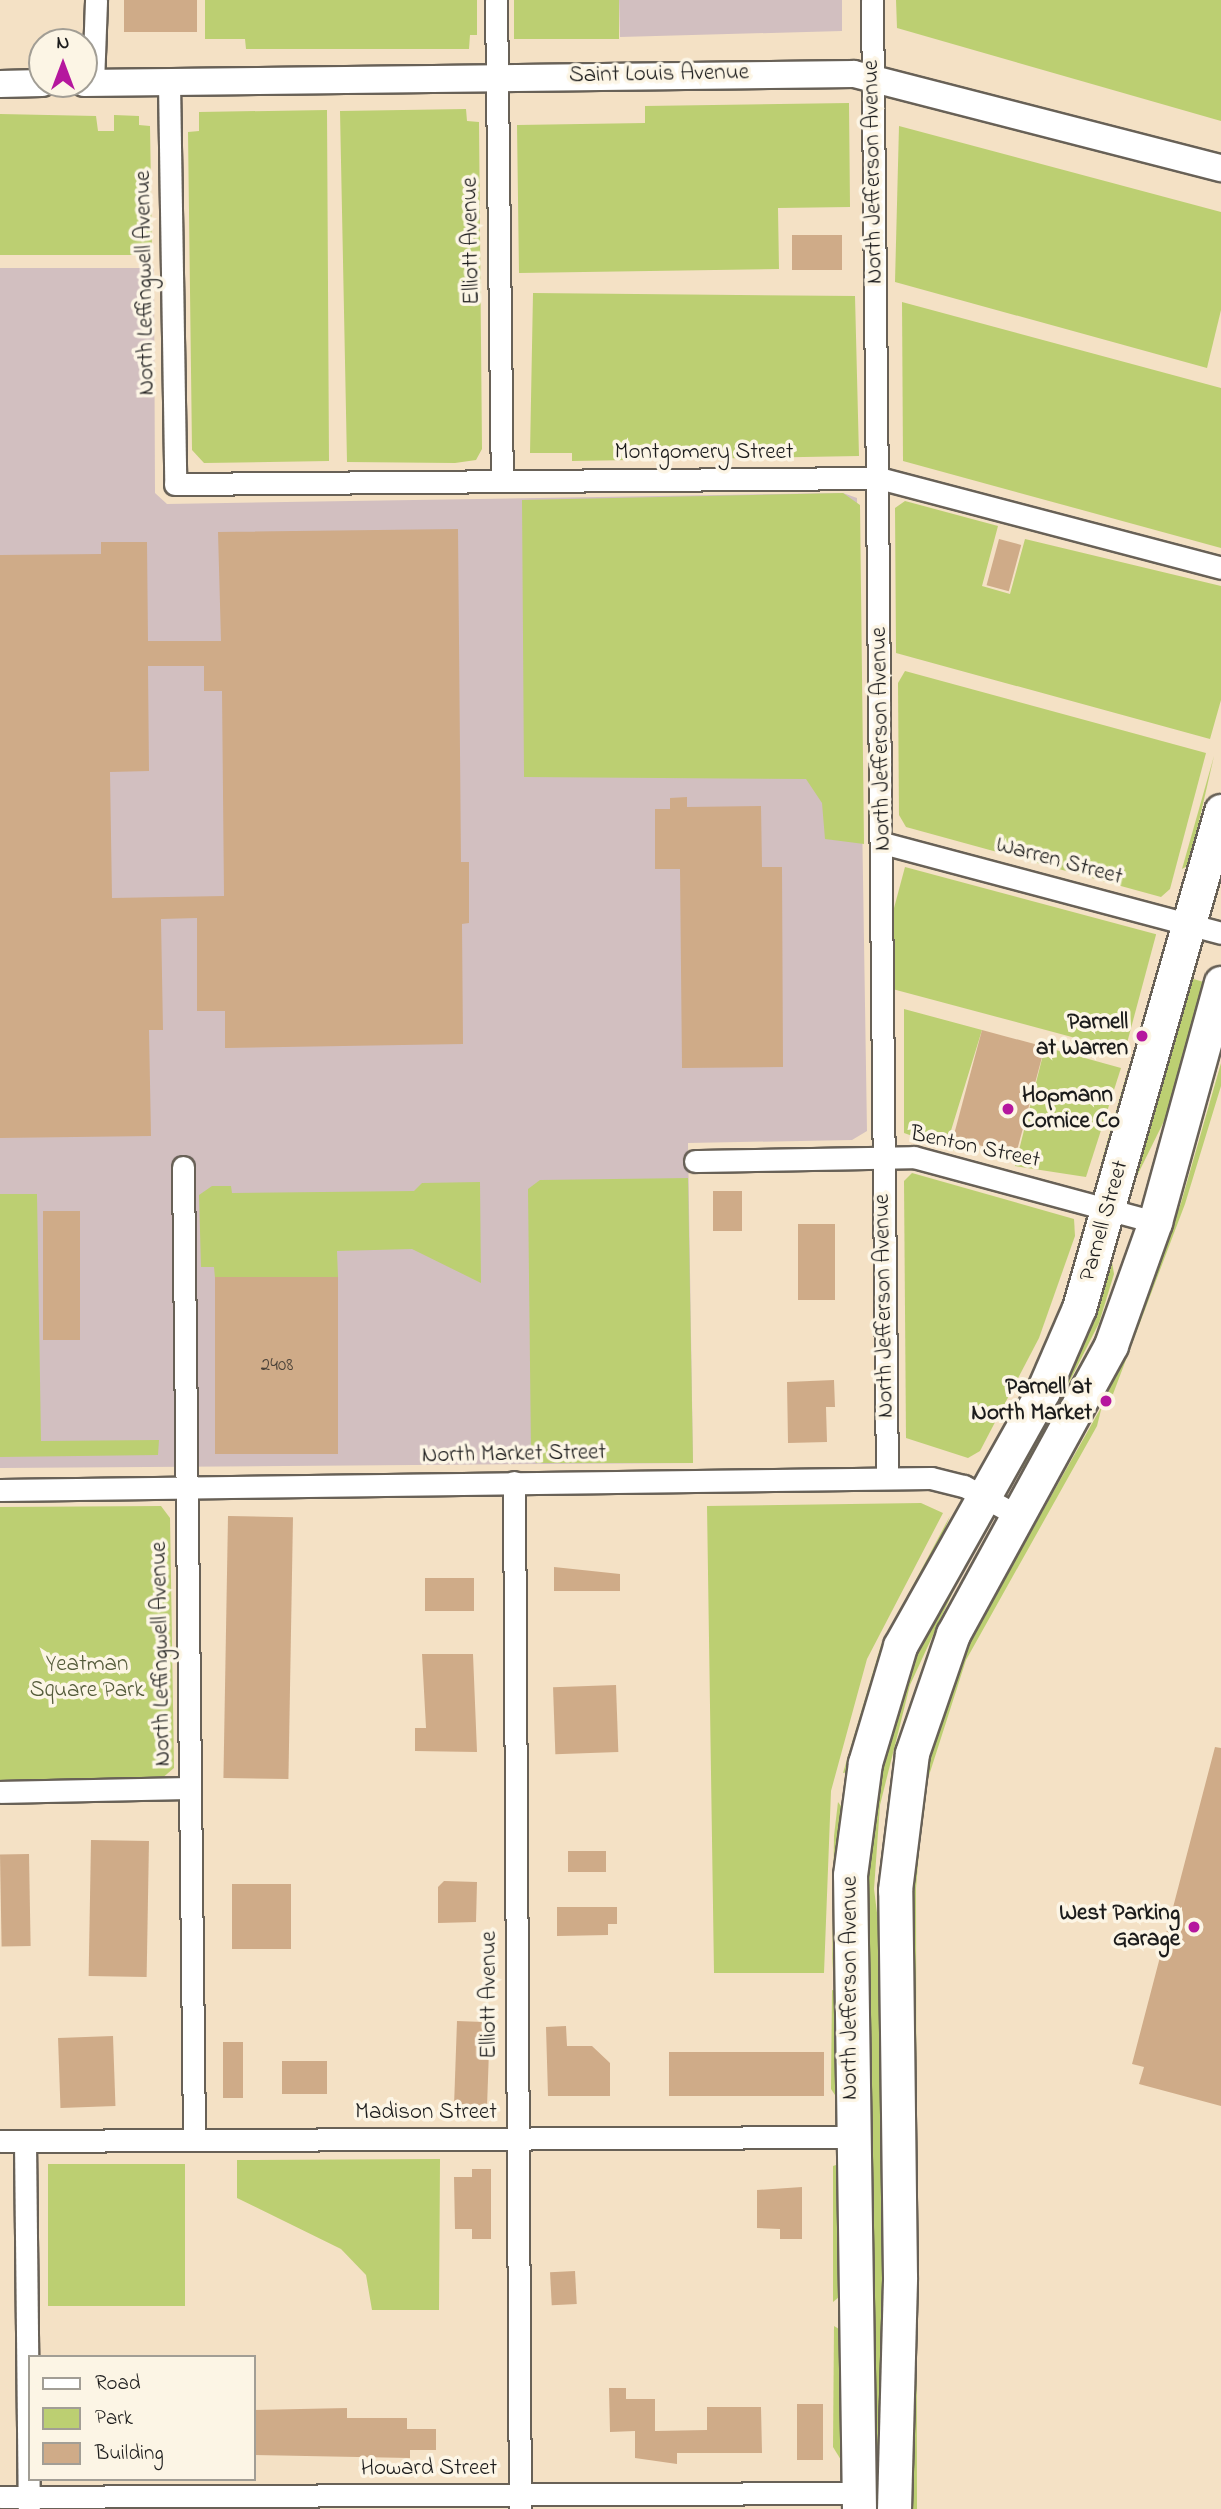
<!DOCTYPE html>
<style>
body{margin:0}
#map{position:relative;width:1221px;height:2509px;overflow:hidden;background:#f4e1c5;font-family:"Indie Flower",sans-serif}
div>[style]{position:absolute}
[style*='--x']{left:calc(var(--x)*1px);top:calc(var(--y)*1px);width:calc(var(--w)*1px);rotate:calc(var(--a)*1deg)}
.industrial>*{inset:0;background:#d2bfc0}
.green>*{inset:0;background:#bccf72;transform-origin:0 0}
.building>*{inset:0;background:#cfab88;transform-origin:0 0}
.roads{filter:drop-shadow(2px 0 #686157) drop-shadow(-2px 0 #686157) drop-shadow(0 2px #686157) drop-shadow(0 -2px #686157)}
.minor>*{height:21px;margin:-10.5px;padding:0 10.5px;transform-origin:10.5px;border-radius:10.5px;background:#fff}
.tertiary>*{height:26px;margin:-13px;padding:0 13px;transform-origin:13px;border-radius:13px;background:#fff}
.primary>*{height:33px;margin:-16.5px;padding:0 16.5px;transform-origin:16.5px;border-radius:16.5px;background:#fff}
.dots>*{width:19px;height:19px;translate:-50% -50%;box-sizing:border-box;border:4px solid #fcf5e5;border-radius:50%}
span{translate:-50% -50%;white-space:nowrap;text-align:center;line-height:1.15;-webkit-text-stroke:7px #fcf5e5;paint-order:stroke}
.number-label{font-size:19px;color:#494037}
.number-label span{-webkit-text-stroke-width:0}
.street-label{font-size:23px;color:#1c1c1c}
.poi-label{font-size:23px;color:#1c1c1c;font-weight:700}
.right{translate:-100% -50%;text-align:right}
.left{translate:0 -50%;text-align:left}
.park-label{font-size:23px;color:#545b3a}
.legend{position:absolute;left:28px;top:2355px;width:228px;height:126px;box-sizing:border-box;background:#fcf5e5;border:2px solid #a29e95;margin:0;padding:9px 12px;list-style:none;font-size:21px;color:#1c1c1c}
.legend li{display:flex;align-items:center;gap:14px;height:35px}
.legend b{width:35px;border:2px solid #a29e95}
.north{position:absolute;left:28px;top:28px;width:70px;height:70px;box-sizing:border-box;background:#fcf5e5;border:2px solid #a29e95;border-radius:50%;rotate:0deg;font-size:19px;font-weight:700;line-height:28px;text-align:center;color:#1c1c1c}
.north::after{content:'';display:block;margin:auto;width:24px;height:32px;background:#b5179e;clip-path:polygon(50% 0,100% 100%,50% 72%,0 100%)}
</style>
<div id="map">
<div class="industrial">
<div style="clip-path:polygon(619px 0,842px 0,842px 31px,620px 37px)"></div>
<div style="clip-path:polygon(0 268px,154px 268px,155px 493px,167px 504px,843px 493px,857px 498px,867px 1131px,852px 1140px,688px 1143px,693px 1463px,0 1468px)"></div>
</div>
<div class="green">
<div style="clip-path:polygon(205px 0,477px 0,477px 35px,470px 35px,469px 49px,246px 49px,245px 39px,205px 39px)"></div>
<div style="left:514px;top:0;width:105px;height:39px"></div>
<div style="clip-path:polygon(896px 0,1221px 0,1221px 121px,897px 28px)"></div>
<div style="clip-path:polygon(849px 103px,850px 207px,778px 208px,779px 269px,519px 273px,517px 125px,645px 123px,645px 106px)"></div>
<div style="clip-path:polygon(466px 109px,467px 121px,479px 122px,482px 449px,476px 460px,455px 463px,347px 462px,340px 111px)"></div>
<div style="clip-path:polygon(327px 110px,329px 461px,204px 463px,192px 450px,188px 132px,199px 131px,199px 112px)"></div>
<div style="clip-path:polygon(0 114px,96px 116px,98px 131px,114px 131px,114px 115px,139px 116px,139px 125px,150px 126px,152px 249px,137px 255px,0 255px)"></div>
<div style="clip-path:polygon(899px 126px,1221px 212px,1221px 310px,1207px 368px,895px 282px)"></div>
<div style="clip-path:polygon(533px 293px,855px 296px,859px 456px,572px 461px,572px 453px,530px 453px)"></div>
<div style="clip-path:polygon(902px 302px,1221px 388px,1221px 548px,903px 461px)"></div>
<div style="clip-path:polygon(843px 493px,860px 505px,864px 844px,825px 839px,822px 803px,806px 779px,524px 777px,522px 500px)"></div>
<div style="clip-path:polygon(905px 501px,998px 526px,982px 586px,1010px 594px,1025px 539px,1221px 586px,1221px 700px,1210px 739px,896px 653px,895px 508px)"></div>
<div style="clip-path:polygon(905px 671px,1206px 753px,1170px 889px,1161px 897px,906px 827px,899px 815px,898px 683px)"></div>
<div style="clip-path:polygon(1214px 756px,1189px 865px,1182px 869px)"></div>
<div style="left:905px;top:867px;width:260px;height:121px;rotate:15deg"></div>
<div style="clip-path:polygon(1190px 978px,1207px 983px,1166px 1117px,1135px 1180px,1129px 1178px)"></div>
<div style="clip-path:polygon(904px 1009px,982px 1030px,949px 1137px,964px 1142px,961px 1153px,904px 1133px)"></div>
<div style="clip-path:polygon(1045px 1047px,1121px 1068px,1086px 1177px,1015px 1166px)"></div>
<div style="clip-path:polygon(1221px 1063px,1221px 1086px,1185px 1204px,1110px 1402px,1105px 1400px,1181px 1203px)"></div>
<div style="clip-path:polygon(1128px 1069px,1131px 1073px,1100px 1167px)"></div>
<div style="clip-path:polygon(912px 1173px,1074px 1219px,1075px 1236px,1039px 1338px,980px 1451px,968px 1458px,906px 1438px,904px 1181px)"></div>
<div style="clip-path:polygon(688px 1178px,693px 1463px,536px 1463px,531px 1451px,528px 1189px,540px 1180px)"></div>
<div style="clip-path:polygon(480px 1182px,481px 1283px,412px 1249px,337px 1251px,338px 1277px,215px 1278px,214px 1267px,201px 1267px,199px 1195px,212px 1186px,231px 1186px,232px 1193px,414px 1191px,422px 1183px)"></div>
<div style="clip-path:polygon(0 1194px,37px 1194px,41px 1441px,159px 1440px,158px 1455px,0 1457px)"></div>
<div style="clip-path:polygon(1110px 1250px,1114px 1274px,1099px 1323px,1025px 1470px,1014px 1464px)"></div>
<div style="clip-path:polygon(1102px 1406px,1097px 1426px,966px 1660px,924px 1791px,916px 1888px,917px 2509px,906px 2509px,911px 1887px,928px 1752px,976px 1629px)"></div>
<div style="clip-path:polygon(921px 1503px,943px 1513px,867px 1659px,831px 1791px,824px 1973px,714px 1973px,707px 1506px)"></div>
<div style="clip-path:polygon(161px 1506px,170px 1518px,174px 1768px,161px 1779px,0 1780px,0 1507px)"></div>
<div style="clip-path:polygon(950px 1516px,848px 1772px,843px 1773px,881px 1645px)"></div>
<div style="clip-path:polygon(980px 1533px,910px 1685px,880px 1805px,874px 1889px,885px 1976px,882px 2509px,874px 2509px,866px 1821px,907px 1663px)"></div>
<div style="clip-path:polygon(838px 1802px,843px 1809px,832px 1972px,834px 1836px)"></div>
<div style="clip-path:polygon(832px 1990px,837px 1991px,839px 2101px,831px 2089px)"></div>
<div style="clip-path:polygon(440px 2159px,439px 2310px,372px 2310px,366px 2275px,341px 2249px,237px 2198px,237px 2160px)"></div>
<div style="left:185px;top:2164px;width:142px;height:137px;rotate:90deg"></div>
<div style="clip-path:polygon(836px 2165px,839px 2297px,833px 2302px,833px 2166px)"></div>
<div style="clip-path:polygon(834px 2326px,839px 2329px,841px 2460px,833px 2447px)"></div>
</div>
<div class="building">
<div style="left:124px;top:0;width:73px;height:32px"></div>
<div style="left:792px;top:235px;width:50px;height:35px"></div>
<div style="clip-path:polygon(evenodd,458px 529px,461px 862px,469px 862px,469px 923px,462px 924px,463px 1044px,225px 1048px,225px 1011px,197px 1011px,197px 918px,161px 919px,163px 1030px,149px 1030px,151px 1136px,0 1138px,0 555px,101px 554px,101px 542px,147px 542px,148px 641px,221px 641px,218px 532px,458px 529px,148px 666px,204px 666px,204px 691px,222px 691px,224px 896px,112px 898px,110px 772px,149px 771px,148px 666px)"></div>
<div style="left:999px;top:539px;width:23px;height:48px;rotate:15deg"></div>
<div style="clip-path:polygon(687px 797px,687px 807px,761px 806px,762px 867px,782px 867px,783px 1067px,682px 1068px,680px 869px,655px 869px,655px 809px,670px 809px,670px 798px)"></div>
<div style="left:982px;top:1030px;width:65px;height:112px;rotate:15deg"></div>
<div style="left:713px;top:1191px;width:29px;height:40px"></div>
<div style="left:43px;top:1211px;width:37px;height:129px"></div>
<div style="left:798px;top:1224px;width:37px;height:76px"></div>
<div style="left:338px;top:1277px;width:177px;height:123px;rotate:90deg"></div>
<div style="clip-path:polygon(834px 1380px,835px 1407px,826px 1407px,827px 1442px,788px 1443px,787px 1382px)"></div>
<div style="left:228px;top:1516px;width:65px;height:262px;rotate:1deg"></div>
<div style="clip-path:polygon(554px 1567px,620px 1574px,620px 1591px,554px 1591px)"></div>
<div style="left:425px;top:1578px;width:49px;height:33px"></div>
<div style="clip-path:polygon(422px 1654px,473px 1654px,477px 1752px,415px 1751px,415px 1728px,426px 1728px)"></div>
<div style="left:616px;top:1685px;width:67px;height:63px;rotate:88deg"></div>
<div style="clip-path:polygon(1215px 1747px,1221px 1748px,1221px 2106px,1139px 2084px,1144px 2067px,1132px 2064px)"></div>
<div style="left:91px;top:1840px;width:58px;height:136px;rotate:1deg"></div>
<div style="left:568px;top:1851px;width:38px;height:21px"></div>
<div style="left:29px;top:1854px;width:92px;height:29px;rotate:89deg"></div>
<div style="clip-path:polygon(444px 1881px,477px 1882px,476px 1922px,438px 1923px,438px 1887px)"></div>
<div style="left:232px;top:1884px;width:59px;height:65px"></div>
<div style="clip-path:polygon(557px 1907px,617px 1907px,617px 1924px,608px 1924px,608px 1935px,557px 1936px)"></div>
<div style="left:457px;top:2021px;width:33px;height:89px;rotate:2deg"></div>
<div style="clip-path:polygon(566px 2026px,567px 2046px,592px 2046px,610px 2063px,610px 2096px,548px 2096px,546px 2027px)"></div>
<div style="left:113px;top:2036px;width:70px;height:55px;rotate:88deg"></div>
<div style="left:223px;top:2042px;width:20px;height:56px"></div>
<div style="left:824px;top:2052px;width:44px;height:155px;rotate:90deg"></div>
<div style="left:282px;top:2061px;width:45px;height:33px"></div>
<div style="clip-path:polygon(472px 2169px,491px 2169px,491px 2239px,472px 2239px,472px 2229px,455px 2229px,454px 2177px,472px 2177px)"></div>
<div style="clip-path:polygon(802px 2187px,802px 2239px,780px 2239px,780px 2229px,757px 2228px,757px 2190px)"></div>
<div style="left:575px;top:2271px;width:33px;height:25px;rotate:87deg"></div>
<div style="clip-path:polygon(609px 2388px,626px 2388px,626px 2399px,655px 2399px,655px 2431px,707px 2430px,707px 2407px,761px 2407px,762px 2453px,677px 2453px,677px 2464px,635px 2458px,635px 2431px,610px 2432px)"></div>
<div style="left:797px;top:2404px;width:26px;height:56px"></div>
<div style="clip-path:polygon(347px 2408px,347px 2418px,407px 2418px,407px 2429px,436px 2429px,436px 2450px,410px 2450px,410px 2458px,254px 2455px,254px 2410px)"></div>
</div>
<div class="roads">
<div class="minor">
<div style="--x:496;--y:0;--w:481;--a:89.3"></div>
<div style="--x:872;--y:0;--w:1478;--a:89.42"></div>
<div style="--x:169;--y:82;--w:402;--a:89.1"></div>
<div style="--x:175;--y:484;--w:704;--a:-0.49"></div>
<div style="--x:879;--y:478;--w:354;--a:14.7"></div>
<div style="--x:93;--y:83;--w:83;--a:-87.9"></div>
<div style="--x:883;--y:843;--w:350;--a:14.9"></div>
<div style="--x:695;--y:1161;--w:219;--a:-1"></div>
<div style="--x:914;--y:1157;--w:250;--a:15.1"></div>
<div style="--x:183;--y:1167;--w:973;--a:89.35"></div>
<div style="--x:514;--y:1482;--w:1027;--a:89.67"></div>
<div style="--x:0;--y:1490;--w:931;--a:-0.74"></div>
<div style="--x:931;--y:1478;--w:34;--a:14"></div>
<div style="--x:964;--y:1486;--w:64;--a:29"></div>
<div style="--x:0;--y:1792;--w:190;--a:-1.2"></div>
<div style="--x:0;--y:2141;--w:851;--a:-0.27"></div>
<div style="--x:25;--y:2141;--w:368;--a:89.4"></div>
<div style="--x:0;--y:2497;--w:858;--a:-0.27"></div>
</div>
<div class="tertiary">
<div style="--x:84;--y:83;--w:770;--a:-0.67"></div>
<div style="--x:854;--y:74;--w:379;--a:14.4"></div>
<div style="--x:0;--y:84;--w:42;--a:-1.4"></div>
</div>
<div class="primary">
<div style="--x:859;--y:2509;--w:634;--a:-90.81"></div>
<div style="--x:850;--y:1875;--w:113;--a:-82.4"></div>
<div style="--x:865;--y:1763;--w:122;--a:-73.3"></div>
<div style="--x:900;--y:1646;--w:292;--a:-60.7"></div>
<div style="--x:1043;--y:1391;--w:90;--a:-66.6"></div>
<div style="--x:1079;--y:1308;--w:517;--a:-74.05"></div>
<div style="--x:894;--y:2509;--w:232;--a:-88.5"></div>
<div style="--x:900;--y:2277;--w:387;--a:-90.7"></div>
<div style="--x:895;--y:1890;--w:138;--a:-82.9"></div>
<div style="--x:912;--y:1753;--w:126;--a:-71"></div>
<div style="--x:953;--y:1634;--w:329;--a:-61.3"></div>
<div style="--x:1111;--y:1345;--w:131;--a:-70.3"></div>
<div style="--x:1155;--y:1222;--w:248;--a:-74.6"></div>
</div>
</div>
<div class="dots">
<div style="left:1142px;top:1036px;background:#b5179e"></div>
<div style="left:1008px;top:1109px;background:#b5179e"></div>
<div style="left:1106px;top:1401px;background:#b5179e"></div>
<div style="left:1194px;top:1927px;background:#b5179e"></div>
</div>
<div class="number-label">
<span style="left:277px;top:1366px">2408</span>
</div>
<div class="street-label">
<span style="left:659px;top:75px;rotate:-1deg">Saint Louis Avenue</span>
<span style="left:874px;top:172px;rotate:-91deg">North Jefferson Avenue</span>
<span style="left:472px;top:241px;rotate:-91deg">Elliott Avenue</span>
<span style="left:146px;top:283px;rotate:-91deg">North Leffingwell Avenue</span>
<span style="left:704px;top:453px">Montgomery Street</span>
<span style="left:882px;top:739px;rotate:-91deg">North Jefferson Avenue</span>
<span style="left:1059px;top:862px;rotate:15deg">Warren Street</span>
<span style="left:975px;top:1148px;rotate:12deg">Benton Street</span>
<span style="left:1105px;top:1221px;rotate:-74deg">Parnell Street</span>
<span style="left:885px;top:1306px;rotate:-91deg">North Jefferson Avenue</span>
<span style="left:514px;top:1455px;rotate:-1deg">North Market Street</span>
<span style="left:162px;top:1654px;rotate:-91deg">North Leffingwell Avenue</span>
<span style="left:851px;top:1988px;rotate:-90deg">North Jefferson Avenue</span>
<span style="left:490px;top:1995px;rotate:-90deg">Elliott Avenue</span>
<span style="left:426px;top:2113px">Madison Street</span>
<span style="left:429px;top:2469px">Howard Street</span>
</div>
<div class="poi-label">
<span class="right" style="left:1128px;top:1036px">Parnell<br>at Warren</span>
<span class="left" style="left:1022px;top:1109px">Hopmann<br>Cornice Co</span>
<span class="right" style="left:1092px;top:1401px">Parnell at<br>North Market</span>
<span class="right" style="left:1180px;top:1927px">West Parking<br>Garage</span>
</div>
<div class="park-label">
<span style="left:87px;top:1678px">Yeatman<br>Square Park</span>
</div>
<ul class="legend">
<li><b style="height:9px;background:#fff"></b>Road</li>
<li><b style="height:19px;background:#bccf72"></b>Park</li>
<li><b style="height:19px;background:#cfab88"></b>Building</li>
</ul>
<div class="north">N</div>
</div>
